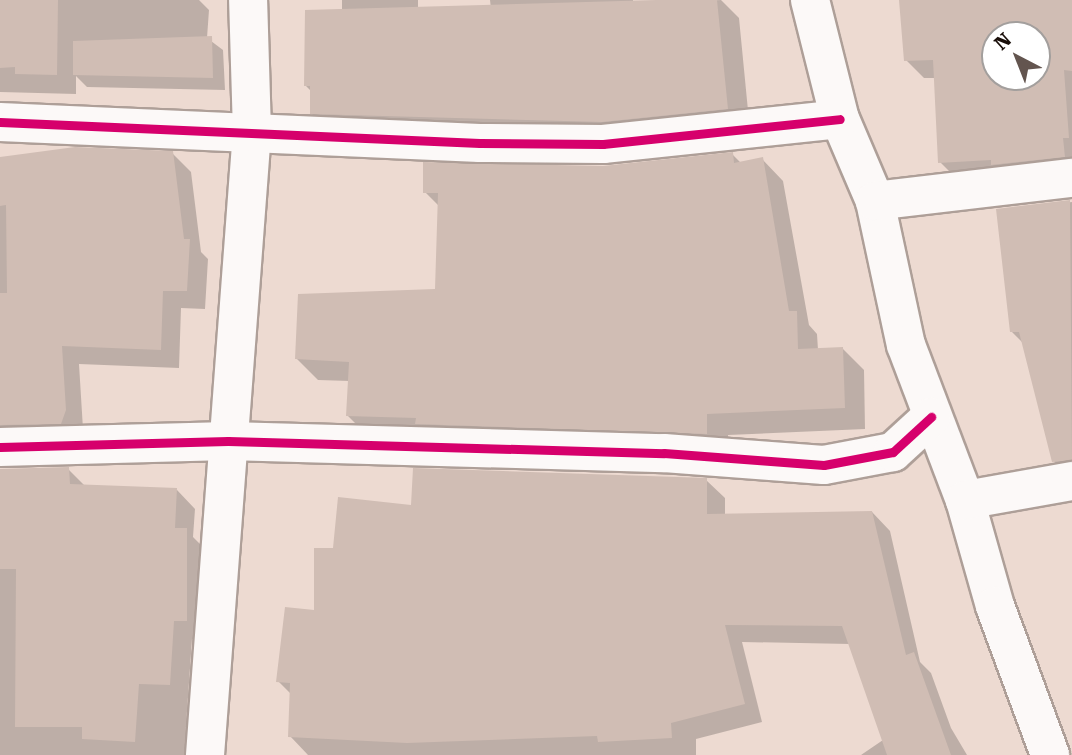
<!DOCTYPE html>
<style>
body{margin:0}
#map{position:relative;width:1072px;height:755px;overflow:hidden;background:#eddad1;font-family:"Roboto Serif",serif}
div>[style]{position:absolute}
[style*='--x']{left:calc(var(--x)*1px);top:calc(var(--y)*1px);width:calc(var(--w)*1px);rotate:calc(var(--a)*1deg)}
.shadow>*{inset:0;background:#0003}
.building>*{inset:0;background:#d0bdb4}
.roads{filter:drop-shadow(2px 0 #ae9f98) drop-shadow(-2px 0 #ae9f98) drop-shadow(0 2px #ae9f98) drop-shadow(0 -2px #ae9f98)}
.minor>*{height:38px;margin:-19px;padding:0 19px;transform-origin:19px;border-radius:19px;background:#fcf9f8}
.cycleway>*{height:9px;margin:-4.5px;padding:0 4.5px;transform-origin:4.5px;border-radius:4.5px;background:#d6006c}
span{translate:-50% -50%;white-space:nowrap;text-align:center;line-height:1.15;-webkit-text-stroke:7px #fff;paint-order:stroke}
.north{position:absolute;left:981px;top:21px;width:70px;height:70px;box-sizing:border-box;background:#fff;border:2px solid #a39f9d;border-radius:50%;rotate:318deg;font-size:19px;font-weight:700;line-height:28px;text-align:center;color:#190e09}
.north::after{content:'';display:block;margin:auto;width:24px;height:32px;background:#63554f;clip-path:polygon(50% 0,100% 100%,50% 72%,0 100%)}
</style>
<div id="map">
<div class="shadow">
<div style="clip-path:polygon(0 0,199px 0,209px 10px,207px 38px,223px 50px,225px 90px,87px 87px,76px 76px,76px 94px,0 92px)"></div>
<div style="clip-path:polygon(342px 0,418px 0,418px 10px,491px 9px,490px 0,633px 0,633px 4px,721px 0,739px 18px,750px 131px,334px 136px,311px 113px,312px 92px,306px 86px,342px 11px)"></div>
<div style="clip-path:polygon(evenodd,901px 0,1072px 0,1072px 176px,958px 180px,940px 162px,936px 78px,924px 78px,906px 60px,901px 0,995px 35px,1037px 35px,1037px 77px,995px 77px,995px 35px)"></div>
<div style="clip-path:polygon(172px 153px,191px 172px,201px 252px,208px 259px,205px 309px,181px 308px,179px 368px,79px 364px,83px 429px,0 454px,0 159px)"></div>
<div style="clip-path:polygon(732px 154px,741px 163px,762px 159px,783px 181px,809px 325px,817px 334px,818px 350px,842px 348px,864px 370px,865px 429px,728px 435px,728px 455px,369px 437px,348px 416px,350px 381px,318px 380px,296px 358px,437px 291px,440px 207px,425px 192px)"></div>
<div style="clip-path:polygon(1072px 202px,1072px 480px,1054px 461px,1024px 344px,1012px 332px,998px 210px)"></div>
<div style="clip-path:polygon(68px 469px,86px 487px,177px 490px,195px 509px,193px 537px,204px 548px,204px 639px,192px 639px,184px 755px,0 755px,0 471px)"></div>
<div style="clip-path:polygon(706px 480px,725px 498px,725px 515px,872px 512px,890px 531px,920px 662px,931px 673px,951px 728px,967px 755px,861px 755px,883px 740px,850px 644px,742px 642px,762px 722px,696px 739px,696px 755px,308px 755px,290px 736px,291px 694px,278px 681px,316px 612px,334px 550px,412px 507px)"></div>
</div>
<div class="building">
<div style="clip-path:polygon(0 0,58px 0,57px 75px,15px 74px,15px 67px,0 68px)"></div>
<div style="clip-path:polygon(656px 0,717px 0,728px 109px,602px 122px,310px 114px,310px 86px,304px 86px,305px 10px)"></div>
<div style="clip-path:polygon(evenodd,899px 0,1072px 0,1072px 71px,1064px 70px,1069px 138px,1063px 138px,1065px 157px,991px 165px,991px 160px,938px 163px,933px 60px,904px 61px,899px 0,995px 35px,1037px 35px,1037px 77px,995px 77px,995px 35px)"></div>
<div style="clip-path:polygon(212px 36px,213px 78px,73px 75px,73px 41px)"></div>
<div style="clip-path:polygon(75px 147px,173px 151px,184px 239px,190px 239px,187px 291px,163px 291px,161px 350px,62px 346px,66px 410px,61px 424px,0 425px,0 293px,7px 293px,6px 205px,0 206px,0 157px)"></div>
<div style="clip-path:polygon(733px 152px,734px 163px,763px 157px,789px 311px,797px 311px,798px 349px,843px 347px,845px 408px,707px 414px,707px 434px,415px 424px,416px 418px,346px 416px,349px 362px,295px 359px,298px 294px,435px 289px,438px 193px,423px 193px,423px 162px,603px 166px)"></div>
<div style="clip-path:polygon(1070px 200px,1072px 460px,1052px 462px,1019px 332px,1010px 332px,996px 209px)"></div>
<div style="clip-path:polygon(69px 467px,70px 484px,177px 488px,175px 528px,187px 528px,187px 621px,174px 621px,170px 685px,139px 684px,135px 742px,82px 739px,82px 727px,15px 727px,16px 569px,0 569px,0 469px)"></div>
<div style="clip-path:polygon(413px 468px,707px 478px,707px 514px,872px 511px,906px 655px,914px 652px,951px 755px,887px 755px,842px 626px,725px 625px,745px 704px,671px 723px,672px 738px,598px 742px,597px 736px,407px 743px,288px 737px,290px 683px,276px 682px,285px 607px,314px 610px,314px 548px,333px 548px,338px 497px,411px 505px)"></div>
</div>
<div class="roads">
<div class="minor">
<div style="--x:810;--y:0;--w:123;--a:75.9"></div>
<div style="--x:840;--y:119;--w:89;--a:66.9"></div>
<div style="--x:875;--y:201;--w:147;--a:77.9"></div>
<div style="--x:906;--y:345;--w:166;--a:69.2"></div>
<div style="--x:965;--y:500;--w:110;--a:74.2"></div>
<div style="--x:995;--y:606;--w:159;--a:69.7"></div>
<div style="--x:0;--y:122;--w:480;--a:2.5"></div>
<div style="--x:480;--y:143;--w:123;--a:0.5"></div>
<div style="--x:603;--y:144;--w:238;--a:-6"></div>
<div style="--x:875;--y:201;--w:198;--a:-6.7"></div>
<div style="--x:0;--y:447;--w:228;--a:-1.5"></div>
<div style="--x:228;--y:441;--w:436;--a:1.6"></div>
<div style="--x:664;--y:453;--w:160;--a:4.3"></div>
<div style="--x:824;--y:465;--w:70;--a:-10.7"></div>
<div style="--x:893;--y:452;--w:52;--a:-42.6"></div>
<div style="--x:965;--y:500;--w:109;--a:-10.1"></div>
<div style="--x:205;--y:755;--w:625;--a:-85.69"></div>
<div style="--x:252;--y:132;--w:132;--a:-91.7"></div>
</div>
</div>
<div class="cycleway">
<div style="--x:0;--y:122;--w:480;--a:2.5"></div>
<div style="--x:480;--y:143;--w:123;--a:0.5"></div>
<div style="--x:603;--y:144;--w:238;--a:-6"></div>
<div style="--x:0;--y:447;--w:228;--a:-1.5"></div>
<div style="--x:228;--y:441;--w:436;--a:1.6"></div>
<div style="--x:664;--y:453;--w:160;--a:4.3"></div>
<div style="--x:824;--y:465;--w:70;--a:-10.7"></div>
<div style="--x:893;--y:452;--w:52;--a:-42.6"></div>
</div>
<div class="north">N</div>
</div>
